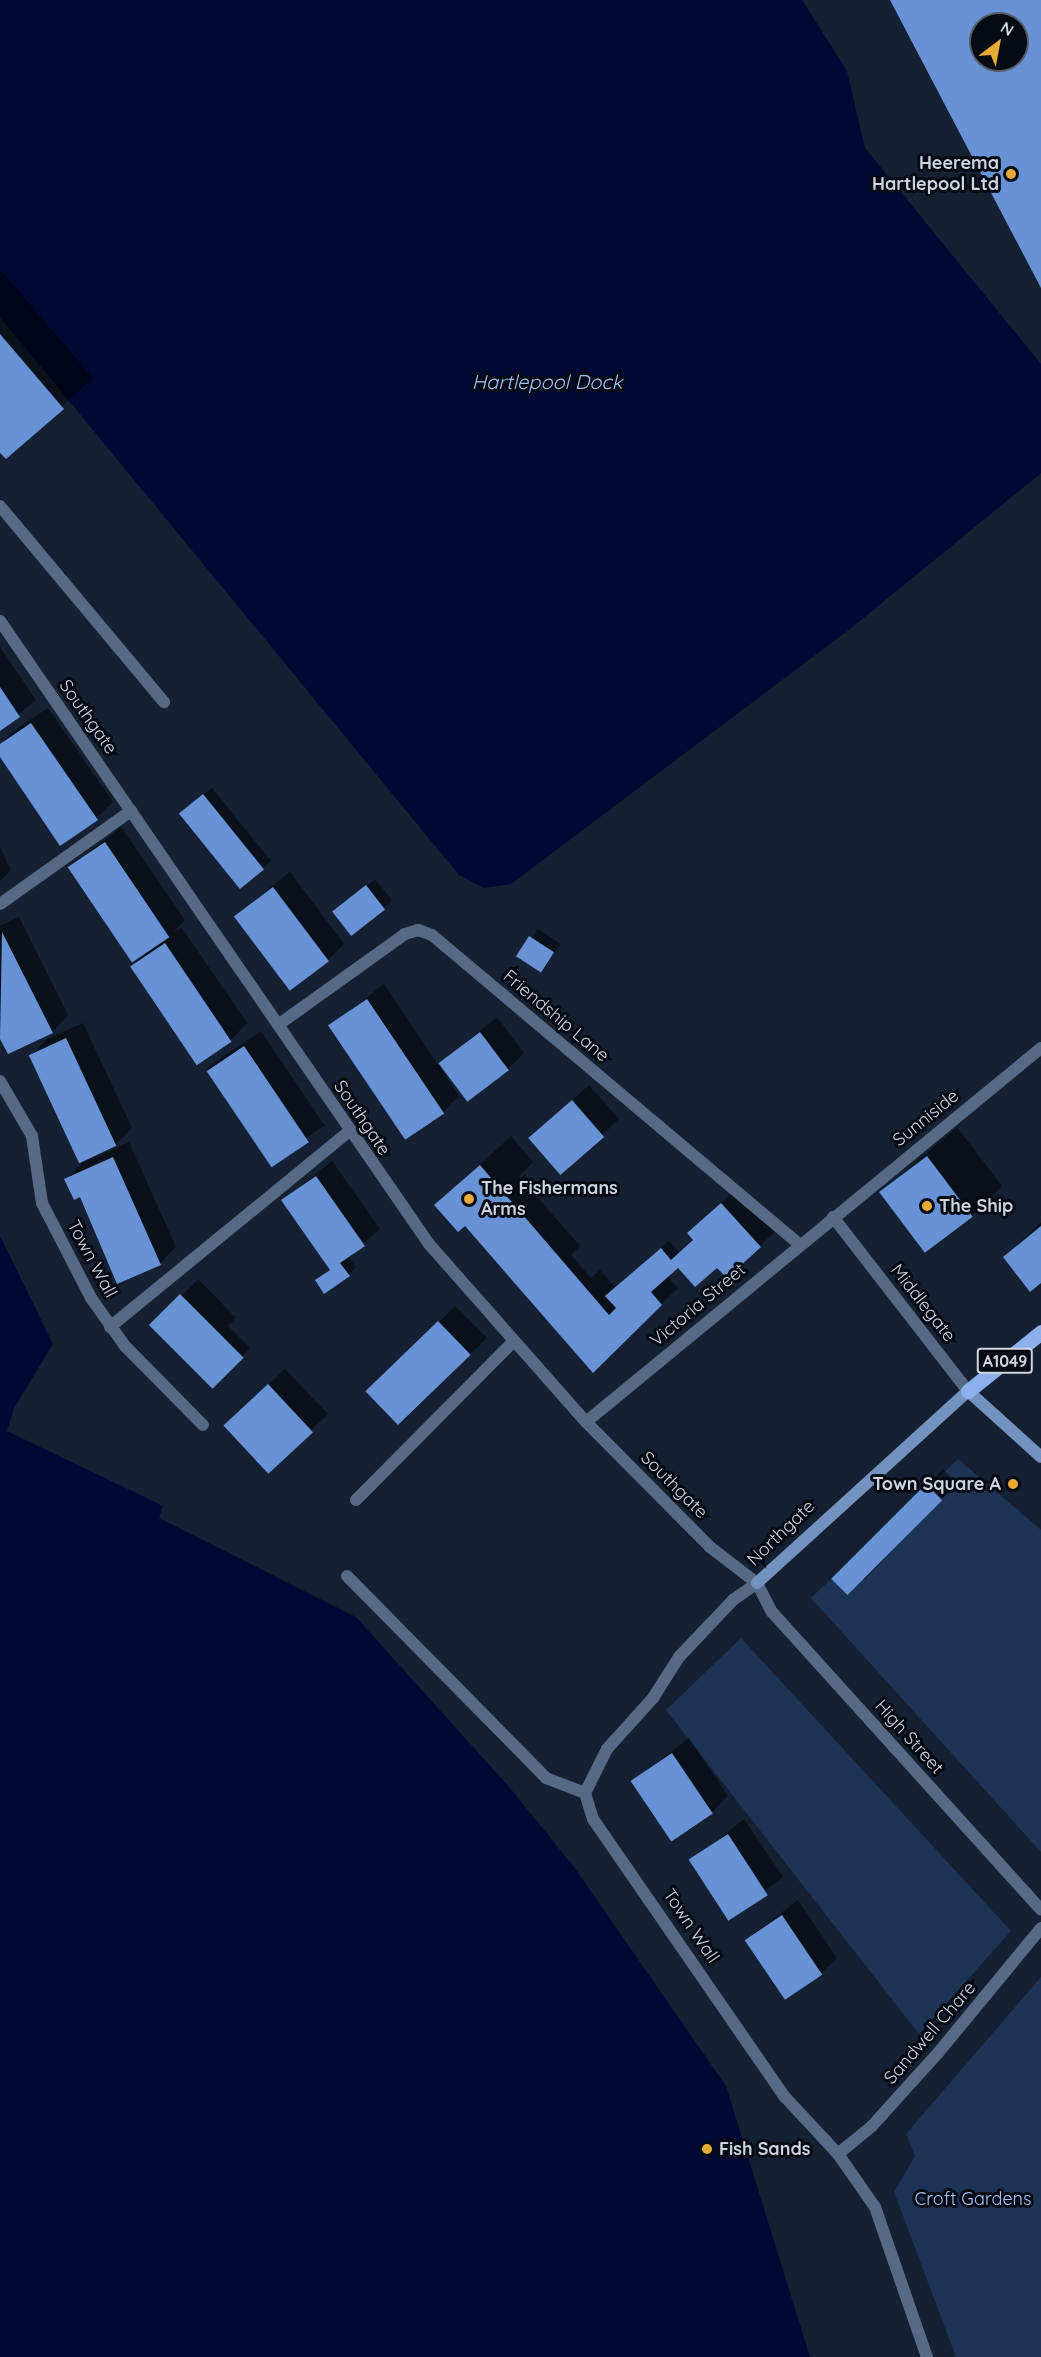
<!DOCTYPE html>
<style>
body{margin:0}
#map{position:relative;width:1041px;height:2357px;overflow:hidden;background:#152032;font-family:Quicksand,sans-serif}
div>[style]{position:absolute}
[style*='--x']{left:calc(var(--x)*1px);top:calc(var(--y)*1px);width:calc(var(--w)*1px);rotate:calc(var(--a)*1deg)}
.green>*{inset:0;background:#1e3456}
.water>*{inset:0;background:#000934}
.shadow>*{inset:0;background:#0007;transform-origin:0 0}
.building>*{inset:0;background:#6793d6;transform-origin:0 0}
.lane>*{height:12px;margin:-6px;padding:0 6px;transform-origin:6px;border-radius:6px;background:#566985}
.street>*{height:12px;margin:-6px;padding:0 6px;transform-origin:6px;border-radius:6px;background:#566985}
.secondary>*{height:12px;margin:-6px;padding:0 6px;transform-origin:6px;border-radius:6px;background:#7492bf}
.primary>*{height:15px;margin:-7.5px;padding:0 7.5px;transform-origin:7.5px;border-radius:7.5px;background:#8bb1ec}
.dots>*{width:16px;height:16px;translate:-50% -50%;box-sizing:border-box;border:3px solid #060a12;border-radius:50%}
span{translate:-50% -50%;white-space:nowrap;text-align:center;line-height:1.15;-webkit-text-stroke:6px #060a12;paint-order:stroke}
.shield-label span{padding:2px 4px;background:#060a12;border:2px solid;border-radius:4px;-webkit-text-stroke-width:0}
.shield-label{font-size:16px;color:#ced5e1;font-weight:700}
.poi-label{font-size:18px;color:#ced5e1;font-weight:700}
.right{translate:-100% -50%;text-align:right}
.left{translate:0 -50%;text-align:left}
.street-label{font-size:18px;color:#ced5e1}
.park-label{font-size:18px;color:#a3c6fb}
.water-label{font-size:20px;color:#9dc0f5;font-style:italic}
.north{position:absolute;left:969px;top:12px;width:60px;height:60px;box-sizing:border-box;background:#060a12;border:2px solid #565b65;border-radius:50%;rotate:32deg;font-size:16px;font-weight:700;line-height:24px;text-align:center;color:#ced5e1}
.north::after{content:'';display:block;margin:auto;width:21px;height:27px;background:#e9ab38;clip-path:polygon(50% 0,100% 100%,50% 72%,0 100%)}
</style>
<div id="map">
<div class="green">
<div style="clip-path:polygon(958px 1459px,1041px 1530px,1041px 1852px,811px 1598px)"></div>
<div style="clip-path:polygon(741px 1638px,1011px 1931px,919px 2034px,666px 1710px)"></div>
<div style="clip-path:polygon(1041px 1977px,1041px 2357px,956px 2357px,894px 2192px,915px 2156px,906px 2134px)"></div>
</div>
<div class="water">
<div style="clip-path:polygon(0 0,802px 0,847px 71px,865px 148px,1041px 364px,1041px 473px,850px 629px,511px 884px,484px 888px,459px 875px,0 317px)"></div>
<div style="clip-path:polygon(0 1236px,53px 1344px,14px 1408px,7px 1431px,163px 1506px,159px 1518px,356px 1617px,510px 1788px,574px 1867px,726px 2086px,810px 2357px,0 2357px)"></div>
</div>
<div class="shadow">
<div style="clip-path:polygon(0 269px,93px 378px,6px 457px,0 450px)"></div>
<div style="clip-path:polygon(0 647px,36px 700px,0 729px)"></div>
<div style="clip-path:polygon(48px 708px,113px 802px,97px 818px,0 754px,0 745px,12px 732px)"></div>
<div style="clip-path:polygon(212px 788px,271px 861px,240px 887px,189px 806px)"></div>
<div style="clip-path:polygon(121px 827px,185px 920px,174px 931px,182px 928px,247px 1023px,231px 1040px,132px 967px,143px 955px,70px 867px)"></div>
<div style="clip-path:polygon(0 847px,11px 870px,0 881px)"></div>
<div style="clip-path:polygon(290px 872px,344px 944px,328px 960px,235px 916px)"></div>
<div style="clip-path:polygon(375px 879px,392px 900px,384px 908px,343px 904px)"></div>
<div style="clip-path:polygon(19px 917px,68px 1015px,52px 1032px,8px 1052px,0 1036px,0 926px)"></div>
<div style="left:538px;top:929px;width:27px;height:34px;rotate:33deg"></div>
<div style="clip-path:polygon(384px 984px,438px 1065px,497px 1017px,524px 1053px,508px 1069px,440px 1067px,459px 1096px,443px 1112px,330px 1026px)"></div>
<div style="clip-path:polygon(83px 1023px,132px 1128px,116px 1144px,31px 1056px,47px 1039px)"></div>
<div style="left:261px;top:1031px;width:114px;height:66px;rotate:56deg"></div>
<div style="clip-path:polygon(589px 1085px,619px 1119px,562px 1173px,547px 1123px)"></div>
<div style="clip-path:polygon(957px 1127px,1002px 1186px,972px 1216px,881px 1192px)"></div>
<div style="clip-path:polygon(511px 1136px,533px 1162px,519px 1176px,580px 1246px,571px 1255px,591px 1278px,600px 1270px,615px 1287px,669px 1241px,680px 1253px,695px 1240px,705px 1217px,738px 1188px,776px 1230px,760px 1246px,678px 1266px,667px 1276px,678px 1288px,593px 1371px,467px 1226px,436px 1205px)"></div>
<div style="clip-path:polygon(129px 1142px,176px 1247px,160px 1263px,66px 1180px,82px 1163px)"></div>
<div style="clip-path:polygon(332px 1161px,380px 1229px,348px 1256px,356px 1267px,349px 1275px,317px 1280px,331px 1268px,283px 1200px)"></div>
<div style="clip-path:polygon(1041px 1222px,1041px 1281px,1005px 1257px)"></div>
<div style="clip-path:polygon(198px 1279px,236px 1318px,228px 1326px,250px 1348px,213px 1386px,152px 1326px)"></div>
<div style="left:455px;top:1306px;width:45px;height:122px;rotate:45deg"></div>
<div style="clip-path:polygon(285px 1369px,328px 1414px,269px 1471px,242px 1410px)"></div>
<div style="clip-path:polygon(943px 1469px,957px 1483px,865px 1579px,835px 1580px)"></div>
<div style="clip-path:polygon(689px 1738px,728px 1796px,712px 1812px,633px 1781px)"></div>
<div style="clip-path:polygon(744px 1819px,783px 1877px,730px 1919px,691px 1861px)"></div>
<div style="clip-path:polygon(798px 1900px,837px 1958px,821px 1974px,746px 1940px)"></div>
</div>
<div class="building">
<div style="clip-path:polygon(evenodd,890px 0,1041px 0,1041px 288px,890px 0,981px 24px,1017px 24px,1017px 60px,981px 60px,981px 24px)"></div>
<div style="clip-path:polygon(0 334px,64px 409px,6px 459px,0 453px)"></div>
<div style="clip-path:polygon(0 687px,20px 717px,0 731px)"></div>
<div style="clip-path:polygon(31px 723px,98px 820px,60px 846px,0 757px,0 744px)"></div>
<div style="left:203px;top:794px;width:97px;height:31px;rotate:51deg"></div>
<div style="left:105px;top:842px;width:115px;height:45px;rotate:56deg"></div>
<div style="left:366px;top:885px;width:31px;height:43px;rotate:52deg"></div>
<div style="left:273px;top:887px;width:93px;height:49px;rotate:53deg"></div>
<div style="clip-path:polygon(2px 932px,53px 1033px,8px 1054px,0 1039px)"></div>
<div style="left:529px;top:936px;width:30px;height:24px;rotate:33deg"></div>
<div style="left:165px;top:943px;width:119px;height:42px;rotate:56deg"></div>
<div style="left:367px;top:999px;width:138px;height:47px;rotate:56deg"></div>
<div style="left:480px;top:1032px;width:48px;height:52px;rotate:53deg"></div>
<div style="left:66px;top:1038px;width:119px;height:41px;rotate:65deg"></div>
<div style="left:244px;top:1046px;width:116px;height:45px;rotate:56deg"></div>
<div style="left:572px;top:1100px;width:49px;height:58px;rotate:49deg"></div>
<div style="left:927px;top:1156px;width:76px;height:60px;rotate:53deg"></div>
<div style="clip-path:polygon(113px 1157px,161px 1265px,117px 1284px,80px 1197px,74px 1200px,64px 1179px)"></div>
<div style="clip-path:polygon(480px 1165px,609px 1315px,616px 1308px,605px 1296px,661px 1248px,671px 1260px,693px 1240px,687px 1233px,721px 1203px,761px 1247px,727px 1278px,717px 1268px,695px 1287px,678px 1268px,651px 1292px,662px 1305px,593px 1373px,465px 1226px,458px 1232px,434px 1205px)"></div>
<div style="clip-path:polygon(316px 1176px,365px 1246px,340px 1263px,350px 1276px,324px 1294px,315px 1280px,330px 1270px,281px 1200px)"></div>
<div style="clip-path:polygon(1041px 1226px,1041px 1283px,1030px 1292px,1003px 1257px)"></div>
<div style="left:180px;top:1294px;width:90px;height:44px;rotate:45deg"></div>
<div style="left:438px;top:1321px;width:47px;height:101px;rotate:46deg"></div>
<div style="left:268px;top:1384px;width:66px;height:61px;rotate:47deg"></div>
<div style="left:926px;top:1484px;width:23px;height:134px;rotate:45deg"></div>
<div style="left:672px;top:1753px;width:73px;height:50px;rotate:56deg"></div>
<div style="left:728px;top:1834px;width:73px;height:47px;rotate:57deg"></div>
<div style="left:782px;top:1915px;width:72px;height:45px;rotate:56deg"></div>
</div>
<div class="lane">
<div style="--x:0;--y:506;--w:256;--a:50.1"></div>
<div style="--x:0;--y:904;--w:161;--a:-35.4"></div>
<div style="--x:110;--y:1327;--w:308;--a:-39.3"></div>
<div style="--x:356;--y:1500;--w:223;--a:-45.2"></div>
</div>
<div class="street">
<div style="--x:0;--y:621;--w:756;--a:55.45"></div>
<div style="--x:429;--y:1244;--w:237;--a:48.6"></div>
<div style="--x:586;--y:1422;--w:176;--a:45.2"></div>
<div style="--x:710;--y:1547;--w:59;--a:37.5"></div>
<div style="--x:757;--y:1583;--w:33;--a:63"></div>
<div style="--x:772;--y:1612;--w:401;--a:47.9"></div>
<div style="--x:278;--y:1025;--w:156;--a:-35.6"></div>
<div style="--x:405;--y:934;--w:14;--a:-17"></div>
<div style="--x:418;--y:930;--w:15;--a:20"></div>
<div style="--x:432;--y:935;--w:480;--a:40.1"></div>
<div style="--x:0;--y:1081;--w:64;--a:59.8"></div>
<div style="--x:32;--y:1136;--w:68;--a:81.5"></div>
<div style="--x:42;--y:1203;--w:107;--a:62.7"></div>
<div style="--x:91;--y:1298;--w:59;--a:54.7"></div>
<div style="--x:125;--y:1346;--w:111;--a:45.4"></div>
<div style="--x:833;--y:1217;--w:220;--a:52.2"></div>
<div style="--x:586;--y:1422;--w:589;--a:-39.42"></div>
<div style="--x:347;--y:1576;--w:284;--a:45.4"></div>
<div style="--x:546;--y:1778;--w:42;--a:21"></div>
<div style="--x:585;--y:1793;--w:27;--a:73"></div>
<div style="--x:593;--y:1819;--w:338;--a:55.4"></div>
<div style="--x:785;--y:2097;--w:78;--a:47.1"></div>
<div style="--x:838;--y:2154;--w:65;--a:55.1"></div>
<div style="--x:875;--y:2207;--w:159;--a:70.9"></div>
<div style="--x:585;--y:1793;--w:49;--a:-63.4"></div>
<div style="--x:607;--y:1749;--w:69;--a:-48"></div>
<div style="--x:653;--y:1698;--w:49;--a:-57.6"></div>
<div style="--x:679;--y:1657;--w:79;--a:-46.5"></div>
<div style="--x:733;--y:1600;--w:29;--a:-35"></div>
<div style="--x:838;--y:2154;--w:44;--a:-39.5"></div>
<div style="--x:872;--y:2126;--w:98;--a:-47.9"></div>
<div style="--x:938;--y:2053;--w:162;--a:-50.5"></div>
</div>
<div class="secondary">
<div style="--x:757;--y:1583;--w:285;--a:-42.3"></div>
<div style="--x:968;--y:1391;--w:98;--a:42.1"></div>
</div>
<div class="primary">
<div style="--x:968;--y:1391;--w:94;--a:-38.9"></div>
</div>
<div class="dots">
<div style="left:1011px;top:174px;background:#e9ab38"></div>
<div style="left:469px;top:1199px;background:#e9ab38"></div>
<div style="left:927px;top:1206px;background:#e9ab38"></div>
<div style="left:1013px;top:1484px;background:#e9ab38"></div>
<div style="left:707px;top:2149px;background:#e9ab38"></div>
</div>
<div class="shield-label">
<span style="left:1005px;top:1361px">A1049</span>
</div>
<div class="poi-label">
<span class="right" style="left:999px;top:174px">Heerema<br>Hartlepool Ltd</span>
<span class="left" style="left:481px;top:1199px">The Fishermans<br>Arms</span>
<span class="left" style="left:939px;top:1206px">The Ship</span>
<span class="right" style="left:1001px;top:1484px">Town Square A</span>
<span class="left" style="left:719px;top:2149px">Fish Sands</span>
</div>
<div class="street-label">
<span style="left:88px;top:717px;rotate:55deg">Southgate</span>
<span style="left:556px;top:1016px;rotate:40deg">Friendship Lane</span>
<span style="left:362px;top:1118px;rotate:56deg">Southgate</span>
<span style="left:926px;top:1118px;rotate:-39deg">Sunniside</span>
<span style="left:92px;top:1259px;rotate:62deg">Town Wall</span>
<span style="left:923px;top:1303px;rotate:52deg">Middlegate</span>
<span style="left:698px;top:1305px;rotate:-40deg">Victoria Street</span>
<span style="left:674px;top:1485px;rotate:45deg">Southgate</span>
<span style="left:781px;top:1533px;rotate:-44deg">Northgate</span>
<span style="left:909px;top:1737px;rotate:48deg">High Street</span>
<span style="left:691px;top:1926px;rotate:56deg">Town Wall</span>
<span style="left:930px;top:2033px;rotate:-49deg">Sandwell Chare</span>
</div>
<div class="park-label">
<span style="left:973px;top:2199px">Croft Gardens</span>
</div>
<div class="water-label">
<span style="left:547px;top:381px">Hartlepool Dock</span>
</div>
<div class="north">N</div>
</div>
